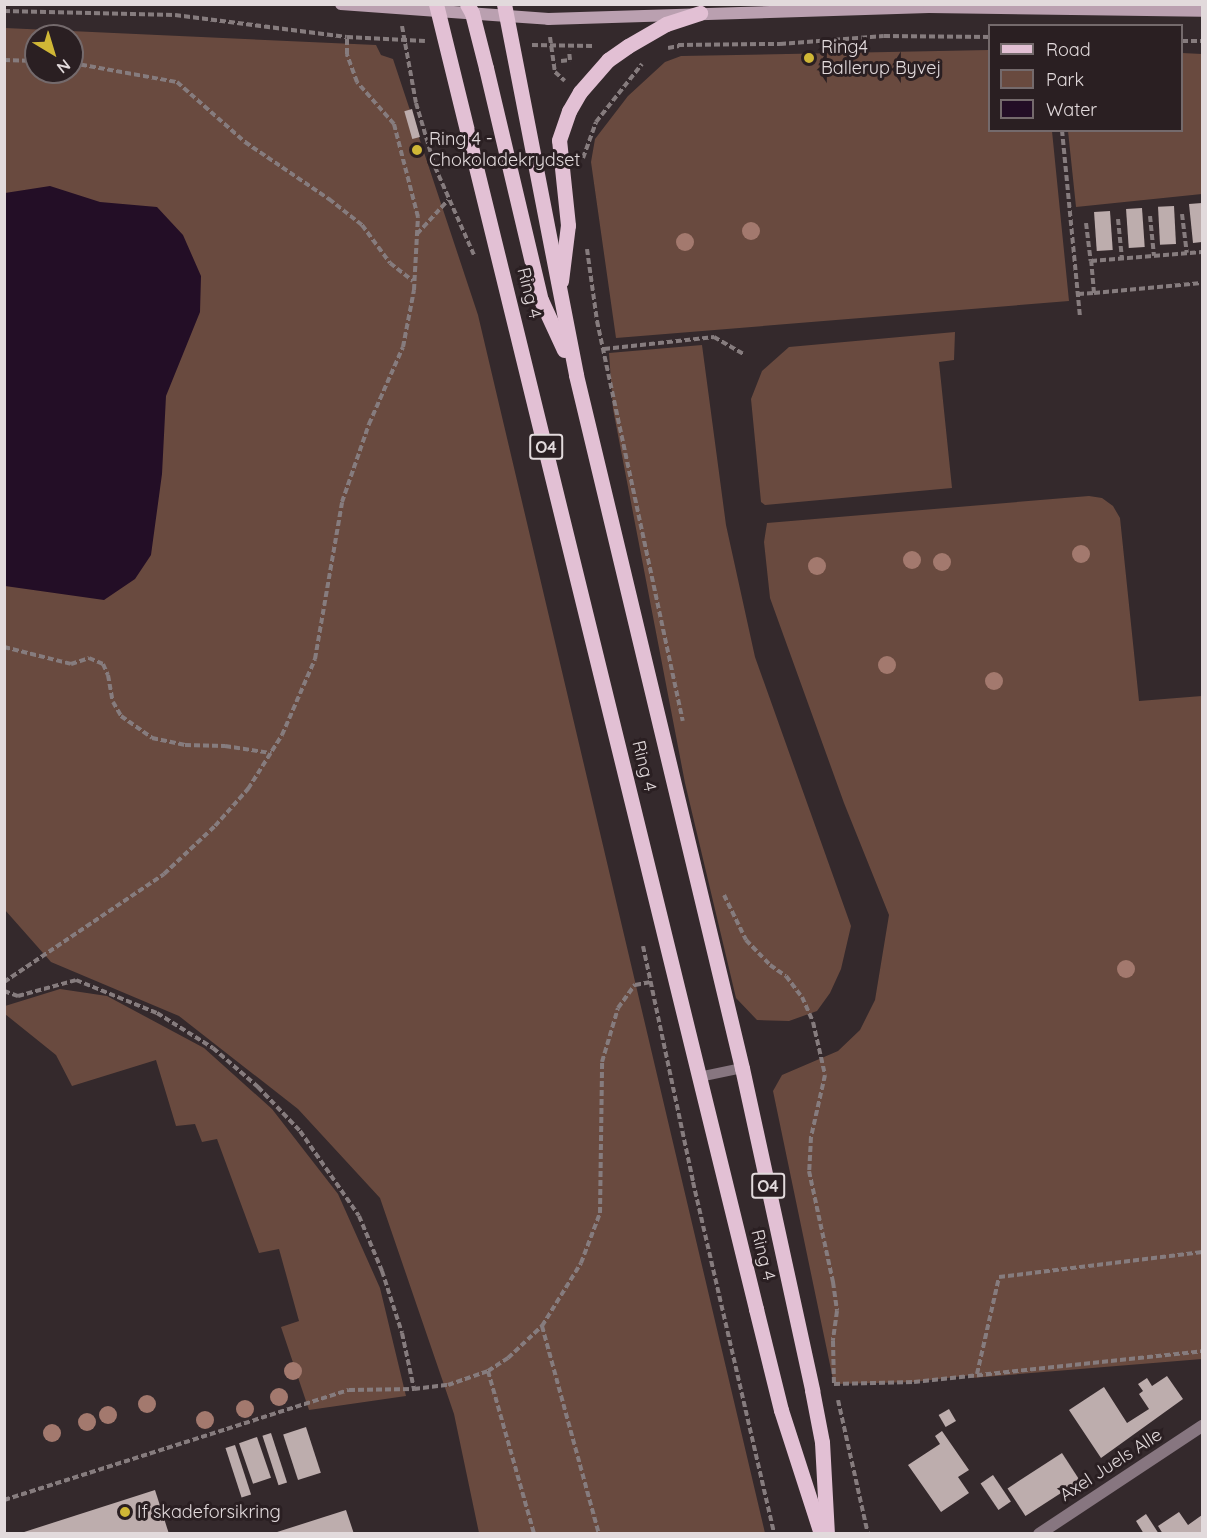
<!DOCTYPE html>
<style>
body{margin:0}
#map{position:relative;width:1207px;height:1538px;overflow:hidden;background:#34292c;font-family:Quicksand,sans-serif}
div>[style]{position:absolute}
[style*='--x']{left:calc(var(--x)*1px);top:calc(var(--y)*1px);width:calc(var(--w)*1px);rotate:calc(var(--a)*1deg)}
.green>*{inset:0;background:#694a3f}
.water>*{inset:0;background:#230e26}
.building>*{inset:0;background:#bdadad;transform-origin:0 0}
.path>*{height:4px;margin-top:-2px;transform-origin:0;background:repeating-linear-gradient(90deg,#867c7e 0 6px,transparent 0 9px)}
.lane>*{height:10px;margin:-5px;padding:0 5px;transform-origin:5px;border-radius:5px;background:#877680}
.street>*{height:12px;margin:-6px;padding:0 6px;transform-origin:6px;border-radius:6px;background:#877680}
.secondary>*{height:12px;margin:-6px;padding:0 6px;transform-origin:6px;border-radius:6px;background:#baa0b0}
.primary>*{height:15px;margin:-7.5px;padding:0 7.5px;transform-origin:7.5px;border-radius:7.5px;background:#e2c0d4}
.trees>*{width:18px;height:18px;margin:-9px;border-radius:50%;background:#a3796e}
.dots>*{width:16px;height:16px;translate:-50% -50%;box-sizing:border-box;border:3px solid #2a1f22;border-radius:50%}
span{translate:-50% -50%;white-space:nowrap;text-align:center;line-height:1.15;-webkit-text-stroke:6px #2a1f22;paint-order:stroke}
.shield-label span{padding:2px 4px;background:#2a1f22;border:2px solid;border-radius:4px;-webkit-text-stroke-width:0}
.shield-label{font-size:16px;color:#e2dadc;font-weight:700}
.poi-label{font-size:18px;color:#e2dadc}
.left{translate:0 -50%;text-align:left}
.street-label{font-size:18px;color:#e2dadc}
.frame{position:absolute;inset:0;border:6px solid #e2dadc;pointer-events:none}
.legend{position:absolute;left:988px;top:24px;width:195px;height:108px;box-sizing:border-box;background:#2a1f22;border:2px solid #746a6c;margin:0;padding:8px 10px;list-style:none;font-size:18px;color:#e2dadc}
.legend li{display:flex;align-items:center;gap:12px;height:30px}
.legend b{width:30px;border:2px solid #746a6c}
.north{position:absolute;left:24px;top:24px;width:60px;height:60px;box-sizing:border-box;background:#2a1f22;border:2px solid #746a6c;border-radius:50%;rotate:142deg;font-size:16px;font-weight:700;line-height:24px;text-align:center;color:#e2dadc}
.north::after{content:'';display:block;margin:auto;width:21px;height:27px;background:#d0b736;clip-path:polygon(50% 0,100% 100%,50% 72%,0 100%)}
</style>
<div id="map">
<div class="green">
<div style="clip-path:polygon(evenodd,5px 28px,376px 45px,381px 55px,393px 59px,478px 315px,765px 1533px,479px 1533px,454px 1414px,380px 1198px,298px 1109px,179px 1016px,51px 962px,5px 910px,5px 28px,36px 36px,72px 36px,72px 72px,36px 72px,36px 36px)"></div>
<div style="clip-path:polygon(989px 50px,990px 130px,1052px 131px,1069px 301px,616px 338px,591px 162px,595px 139px,628px 96px,665px 62px,681px 56px)"></div>
<div style="clip-path:polygon(1182px 53px,1202px 54px,1202px 194px,1076px 207px,1068px 131px,1182px 130px)"></div>
<div style="clip-path:polygon(955px 332px,954px 360px,939px 362px,952px 488px,765px 505px,761px 502px,751px 399px,762px 371px,789px 347px)"></div>
<div style="clip-path:polygon(702px 345px,726px 525px,755px 657px,851px 926px,841px 969px,830px 993px,817px 1011px,789px 1021px,757px 1020px,736px 998px,685px 783px,613px 409px,609px 353px)"></div>
<div style="clip-path:polygon(1089px 496px,1102px 498px,1113px 506px,1120px 518px,1139px 701px,1202px 696px,1202px 1359px,972px 1378px,972px 1375px,914px 1382px,834px 1384px,773px 1091px,782px 1075px,838px 1051px,860px 1030px,875px 1000px,889px 915px,844px 803px,770px 598px,764px 542px,767px 523px)"></div>
<div style="clip-path:polygon(60px 989px,107px 996px,204px 1048px,272px 1109px,338px 1194px,380px 1288px,406px 1396px,309px 1410px,281px 1327px,299px 1321px,279px 1249px,259px 1253px,217px 1139px,202px 1142px,195px 1124px,176px 1126px,156px 1060px,72px 1086px,56px 1055px,5px 1014px,5px 1006px)"></div>
</div>
<div class="water">
<div style="clip-path:polygon(50px 186px,100px 202px,157px 207px,183px 235px,201px 276px,200px 312px,166px 396px,162px 474px,151px 555px,135px 579px,104px 600px,5px 586px,5px 193px)"></div>
</div>
<div class="building">
<div style="clip-path:polygon(813px 54px,814px 61px,804px 61px,804px 55px)"></div>
<div style="left:412px;top:109px;width:29px;height:8px;rotate:74deg"></div>
<div style="left:418px;top:145px;width:9px;height:6px;rotate:72deg"></div>
<div style="clip-path:polygon(1202px 203px,1202px 242px,1193px 243px,1189px 204px)"></div>
<div style="left:1174px;top:206px;width:38px;height:16px;rotate:87deg"></div>
<div style="left:1142px;top:208px;width:39px;height:16px;rotate:86deg"></div>
<div style="left:1110px;top:211px;width:39px;height:16px;rotate:86deg"></div>
<div style="clip-path:polygon(1167px 1376px,1183px 1399px,1101px 1458px,1069px 1410px,1104px 1387px,1127px 1423px,1149px 1409px,1139px 1394px,1143px 1391px,1138px 1384px,1147px 1378px,1152px 1386px)"></div>
<div style="left:949px;top:1409px;width:14px;height:12px;rotate:60deg"></div>
<div style="left:306px;top:1427px;width:48px;height:24px;rotate:72deg"></div>
<div style="clip-path:polygon(942px 1431px,969px 1470px,958px 1477px,969px 1493px,941px 1512px,908px 1465px,940px 1444px,935px 1436px)"></div>
<div style="left:271px;top:1433px;width:52px;height:9px;rotate:72deg"></div>
<div style="left:257px;top:1437px;width:43px;height:19px;rotate:71deg"></div>
<div style="left:235px;top:1445px;width:52px;height:10px;rotate:72deg"></div>
<div style="left:1062px;top:1453px;width:33px;height:65px;rotate:57deg"></div>
<div style="left:993px;top:1475px;width:32px;height:15px;rotate:56deg"></div>
<div style="clip-path:polygon(155px 1490px,169px 1534px,21px 1534px,21px 1533px)"></div>
<div style="clip-path:polygon(346px 1510px,354px 1534px,274px 1534px,274px 1533px)"></div>
<div style="clip-path:polygon(1179px 1512px,1188px 1525px,1202px 1515px,1202px 1534px,1163px 1534px,1158px 1526px)"></div>
<div style="clip-path:polygon(1146px 1514px,1159px 1534px,1144px 1534px,1136px 1521px)"></div>
</div>
<div class="path">
<div style="--x:4;--y:11;--w:171;--a:1.3"></div>
<div style="--x:175;--y:15;--w:173;--a:7.3"></div>
<div style="--x:347;--y:37;--w:78;--a:2.9"></div>
<div style="--x:402;--y:26;--w:78;--a:79.7"></div>
<div style="--x:416;--y:103;--w:67;--a:73.5"></div>
<div style="--x:435;--y:167;--w:96;--a:66.1"></div>
<div style="--x:550;--y:37;--w:35;--a:82"></div>
<div style="--x:555;--y:72;--w:13;--a:42"></div>
<div style="--x:1182;--y:41;--w:20;--a:0"></div>
<div style="--x:532;--y:45;--w:61;--a:0.9"></div>
<div style="--x:678;--y:45;--w:102;--a:-0.6"></div>
<div style="--x:780;--y:44;--w:104;--a:-4.4"></div>
<div style="--x:884;--y:36;--w:106;--a:0.5"></div>
<div style="--x:668;--y:48;--w:11;--a:-10"></div>
<div style="--x:4;--y:60;--w:32;--a:2"></div>
<div style="--x:561;--y:61;--w:9;--a:-6"></div>
<div style="--x:570;--y:60;--w:9;--a:-96"></div>
<div style="--x:72;--y:63;--w:107;--a:10.3"></div>
<div style="--x:177;--y:82;--w:91;--a:41.4"></div>
<div style="--x:245;--y:142;--w:102;--a:34.2"></div>
<div style="--x:329;--y:199;--w:42;--a:38.2"></div>
<div style="--x:362;--y:225;--w:47;--a:53.6"></div>
<div style="--x:390;--y:263;--w:29;--a:38"></div>
<div style="--x:1062;--y:130;--w:187;--a:84.5"></div>
<div style="--x:583;--y:158;--w:38;--a:-70"></div>
<div style="--x:596;--y:122;--w:74;--a:-51.6"></div>
<div style="--x:1182;--y:214;--w:39;--a:83"></div>
<div style="--x:1150;--y:216;--w:40;--a:84.3"></div>
<div style="--x:1118;--y:219;--w:40;--a:84.3"></div>
<div style="--x:1086;--y:223;--w:38;--a:83"></div>
<div style="--x:417;--y:234;--w:46;--a:-47.6"></div>
<div style="--x:587;--y:249;--w:73;--a:82.1"></div>
<div style="--x:597;--y:321;--w:409;--a:77.9"></div>
<div style="--x:1094;--y:293;--w:108;--a:-5.3"></div>
<div style="--x:1078;--y:294;--w:16;--a:-4"></div>
<div style="--x:1094;--y:293;--w:32;--a:-95"></div>
<div style="--x:1091;--y:261;--w:111;--a:-4.6"></div>
<div style="--x:604;--y:349;--w:111;--a:-6.2"></div>
<div style="--x:714;--y:337;--w:34;--a:30"></div>
<div style="--x:4;--y:647;--w:69;--a:14.2"></div>
<div style="--x:71;--y:664;--w:19;--a:-18"></div>
<div style="--x:89;--y:658;--w:15;--a:23"></div>
<div style="--x:103;--y:664;--w:12;--a:66"></div>
<div style="--x:108;--y:675;--w:27;--a:80"></div>
<div style="--x:113;--y:702;--w:16;--a:60"></div>
<div style="--x:121;--y:716;--w:38;--a:35"></div>
<div style="--x:152;--y:738;--w:34;--a:12"></div>
<div style="--x:185;--y:745;--w:40;--a:1.4"></div>
<div style="--x:225;--y:746;--w:47;--a:8.7"></div>
<div style="--x:724;--y:895;--w:50;--a:63.9"></div>
<div style="--x:746;--y:940;--w:35;--a:46"></div>
<div style="--x:770;--y:965;--w:19;--a:35"></div>
<div style="--x:786;--y:976;--w:26;--a:53"></div>
<div style="--x:802;--y:997;--w:27;--a:66"></div>
<div style="--x:813;--y:1022;--w:54;--a:77.2"></div>
<div style="--x:825;--y:1075;--w:64;--a:102.7"></div>
<div style="--x:811;--y:1137;--w:34;--a:93"></div>
<div style="--x:809;--y:1171;--w:114;--a:77.8"></div>
<div style="--x:833;--y:1282;--w:29;--a:82"></div>
<div style="--x:837;--y:1311;--w:30;--a:98"></div>
<div style="--x:833;--y:1341;--w:43;--a:88.7"></div>
<div style="--x:643;--y:946;--w:241;--a:78"></div>
<div style="--x:693;--y:1182;--w:361;--a:77"></div>
<div style="--x:4;--y:982;--w:193;--a:-34"></div>
<div style="--x:164;--y:874;--w:70;--a:-43.3"></div>
<div style="--x:215;--y:826;--w:50;--a:-48.3"></div>
<div style="--x:248;--y:789;--w:64;--a:-57.8"></div>
<div style="--x:282;--y:735;--w:83;--a:-66.5"></div>
<div style="--x:315;--y:659;--w:159;--a:-80.2"></div>
<div style="--x:342;--y:502;--w:83;--a:-70.9"></div>
<div style="--x:369;--y:424;--w:84;--a:-66.2"></div>
<div style="--x:403;--y:347;--w:58;--a:-79.1"></div>
<div style="--x:414;--y:290;--w:73;--a:-86.9"></div>
<div style="--x:418;--y:217;--w:96;--a:-104.5"></div>
<div style="--x:394;--y:124;--w:56;--a:-131.4"></div>
<div style="--x:357;--y:82;--w:30;--a:-110"></div>
<div style="--x:347;--y:54;--w:17;--a:-90"></div>
<div style="--x:4;--y:991;--w:15;--a:20"></div>
<div style="--x:18;--y:996;--w:60;--a:-15.4"></div>
<div style="--x:76;--y:980;--w:87;--a:22.2"></div>
<div style="--x:157;--y:1013;--w:66;--a:32"></div>
<div style="--x:213;--y:1048;--w:60;--a:40.9"></div>
<div style="--x:258;--y:1087;--w:61;--a:46.3"></div>
<div style="--x:300;--y:1131;--w:103;--a:55.2"></div>
<div style="--x:359;--y:1216;--w:60;--a:67.3"></div>
<div style="--x:382;--y:1271;--w:65;--a:72.1"></div>
<div style="--x:402;--y:1333;--w:57;--a:77.9"></div>
<div style="--x:542;--y:1326;--w:216;--a:74.7"></div>
<div style="--x:488;--y:1371;--w:169;--a:74.2"></div>
<div style="--x:977;--y:1374;--w:99;--a:-77.2"></div>
<div style="--x:999;--y:1277;--w:205;--a:-7"></div>
<div style="--x:834;--y:1384;--w:80;--a:-1.4"></div>
<div style="--x:914;--y:1382;--w:290;--a:-6.1"></div>
<div style="--x:838;--y:1400;--w:137;--a:77.4"></div>
<div style="--x:4;--y:1500;--w:362;--a:-17.7"></div>
<div style="--x:349;--y:1390;--w:65;--a:-0.9"></div>
<div style="--x:414;--y:1389;--w:34;--a:-7"></div>
<div style="--x:448;--y:1385;--w:42;--a:-19.3"></div>
<div style="--x:488;--y:1371;--w:24;--a:-33"></div>
<div style="--x:508;--y:1358;--w:47;--a:-43.3"></div>
<div style="--x:542;--y:1326;--w:74;--a:-58.2"></div>
<div style="--x:581;--y:1263;--w:53;--a:-69.2"></div>
<div style="--x:600;--y:1213;--w:151;--a:-89.2"></div>
<div style="--x:602;--y:1062;--w:56;--a:-73.5"></div>
<div style="--x:618;--y:1008;--w:29;--a:-54"></div>
<div style="--x:635;--y:985;--w:16;--a:-11"></div>
</div>
<div class="lane">
<div style="--x:699;--y:1077;--w:44;--a:-11.8"></div>
</div>
<div class="street">
<div style="--x:1039;--y:1534;--w:196;--a:-33.5"></div>
</div>
<div class="secondary">
<div style="--x:341;--y:4;--w:208;--a:4.1"></div>
<div style="--x:548;--y:19;--w:381;--a:-1.8"></div>
<div style="--x:929;--y:7;--w:273;--a:0.8"></div>
</div>
<div class="primary">
<div style="--x:436;--y:4;--w:1344;--a:76.22"></div>
<div style="--x:756;--y:1309;--w:104;--a:76.1"></div>
<div style="--x:781;--y:1410;--w:130;--a:72.1"></div>
<div style="--x:467;--y:4;--w:10;--a:61"></div>
<div style="--x:472;--y:13;--w:57;--a:75.7"></div>
<div style="--x:486;--y:68;--w:238;--a:76.7"></div>
<div style="--x:541;--y:300;--w:55;--a:65.3"></div>
<div style="--x:504;--y:4;--w:378;--a:79"></div>
<div style="--x:576;--y:375;--w:713;--a:76.53"></div>
<div style="--x:742;--y:1068;--w:330;--a:77.7"></div>
<div style="--x:812;--y:1390;--w:53;--a:79.1"></div>
<div style="--x:822;--y:1442;--w:92;--a:86.9"></div>
<div style="--x:561;--y:281;--w:56;--a:-82.9"></div>
<div style="--x:568;--y:225;--w:85;--a:-96"></div>
<div style="--x:559;--y:140;--w:31;--a:-71"></div>
<div style="--x:569;--y:111;--w:22;--a:-60"></div>
<div style="--x:580;--y:92;--w:43;--a:-48.8"></div>
<div style="--x:608;--y:60;--w:24;--a:-35"></div>
<div style="--x:628;--y:46;--w:44;--a:-30.1"></div>
<div style="--x:666;--y:24;--w:36;--a:-18"></div>
</div>
<div class="trees">
<div style="left:751px;top:231px"></div>
<div style="left:685px;top:242px"></div>
<div style="left:1081px;top:554px"></div>
<div style="left:912px;top:560px"></div>
<div style="left:942px;top:562px"></div>
<div style="left:817px;top:566px"></div>
<div style="left:887px;top:665px"></div>
<div style="left:994px;top:681px"></div>
<div style="left:1126px;top:969px"></div>
<div style="left:293px;top:1371px"></div>
<div style="left:279px;top:1397px"></div>
<div style="left:147px;top:1404px"></div>
<div style="left:245px;top:1409px"></div>
<div style="left:108px;top:1415px"></div>
<div style="left:205px;top:1420px"></div>
<div style="left:87px;top:1422px"></div>
<div style="left:52px;top:1433px"></div>
</div>
<div class="dots">
<div style="left:809px;top:58px;background:#d0b736"></div>
<div style="left:417px;top:150px;background:#d0b736"></div>
<div style="left:125px;top:1512px;background:#d0b736"></div>
</div>
<div class="shield-label">
<span style="left:546px;top:447px">O4</span>
<span style="left:768px;top:1186px">O4</span>
</div>
<div class="poi-label">
<span class="left" style="left:821px;top:58px">Ring4<br>Ballerup Byvej</span>
<span class="left" style="left:429px;top:150px">Ring 4 -<br>Chokoladekrydset</span>
<span class="left" style="left:137px;top:1512px">If skadeforsikring</span>
</div>
<div class="street-label">
<span style="left:529px;top:293px;rotate:76deg">Ring 4</span>
<span style="left:644px;top:766px;rotate:76deg">Ring 4</span>
<span style="left:763px;top:1255px;rotate:76deg">Ring 4</span>
<span style="left:1111px;top:1465px;rotate:-33deg">Axel Juels Alle</span>
</div>
<div class="frame"></div>
<ul class="legend">
<li><b style="height:8px;background:#e2c0d4"></b>Road</li>
<li><b style="height:16px;background:#694a3f"></b>Park</li>
<li><b style="height:16px;background:#230e26"></b>Water</li>
</ul>
<div class="north">N</div>
</div>
